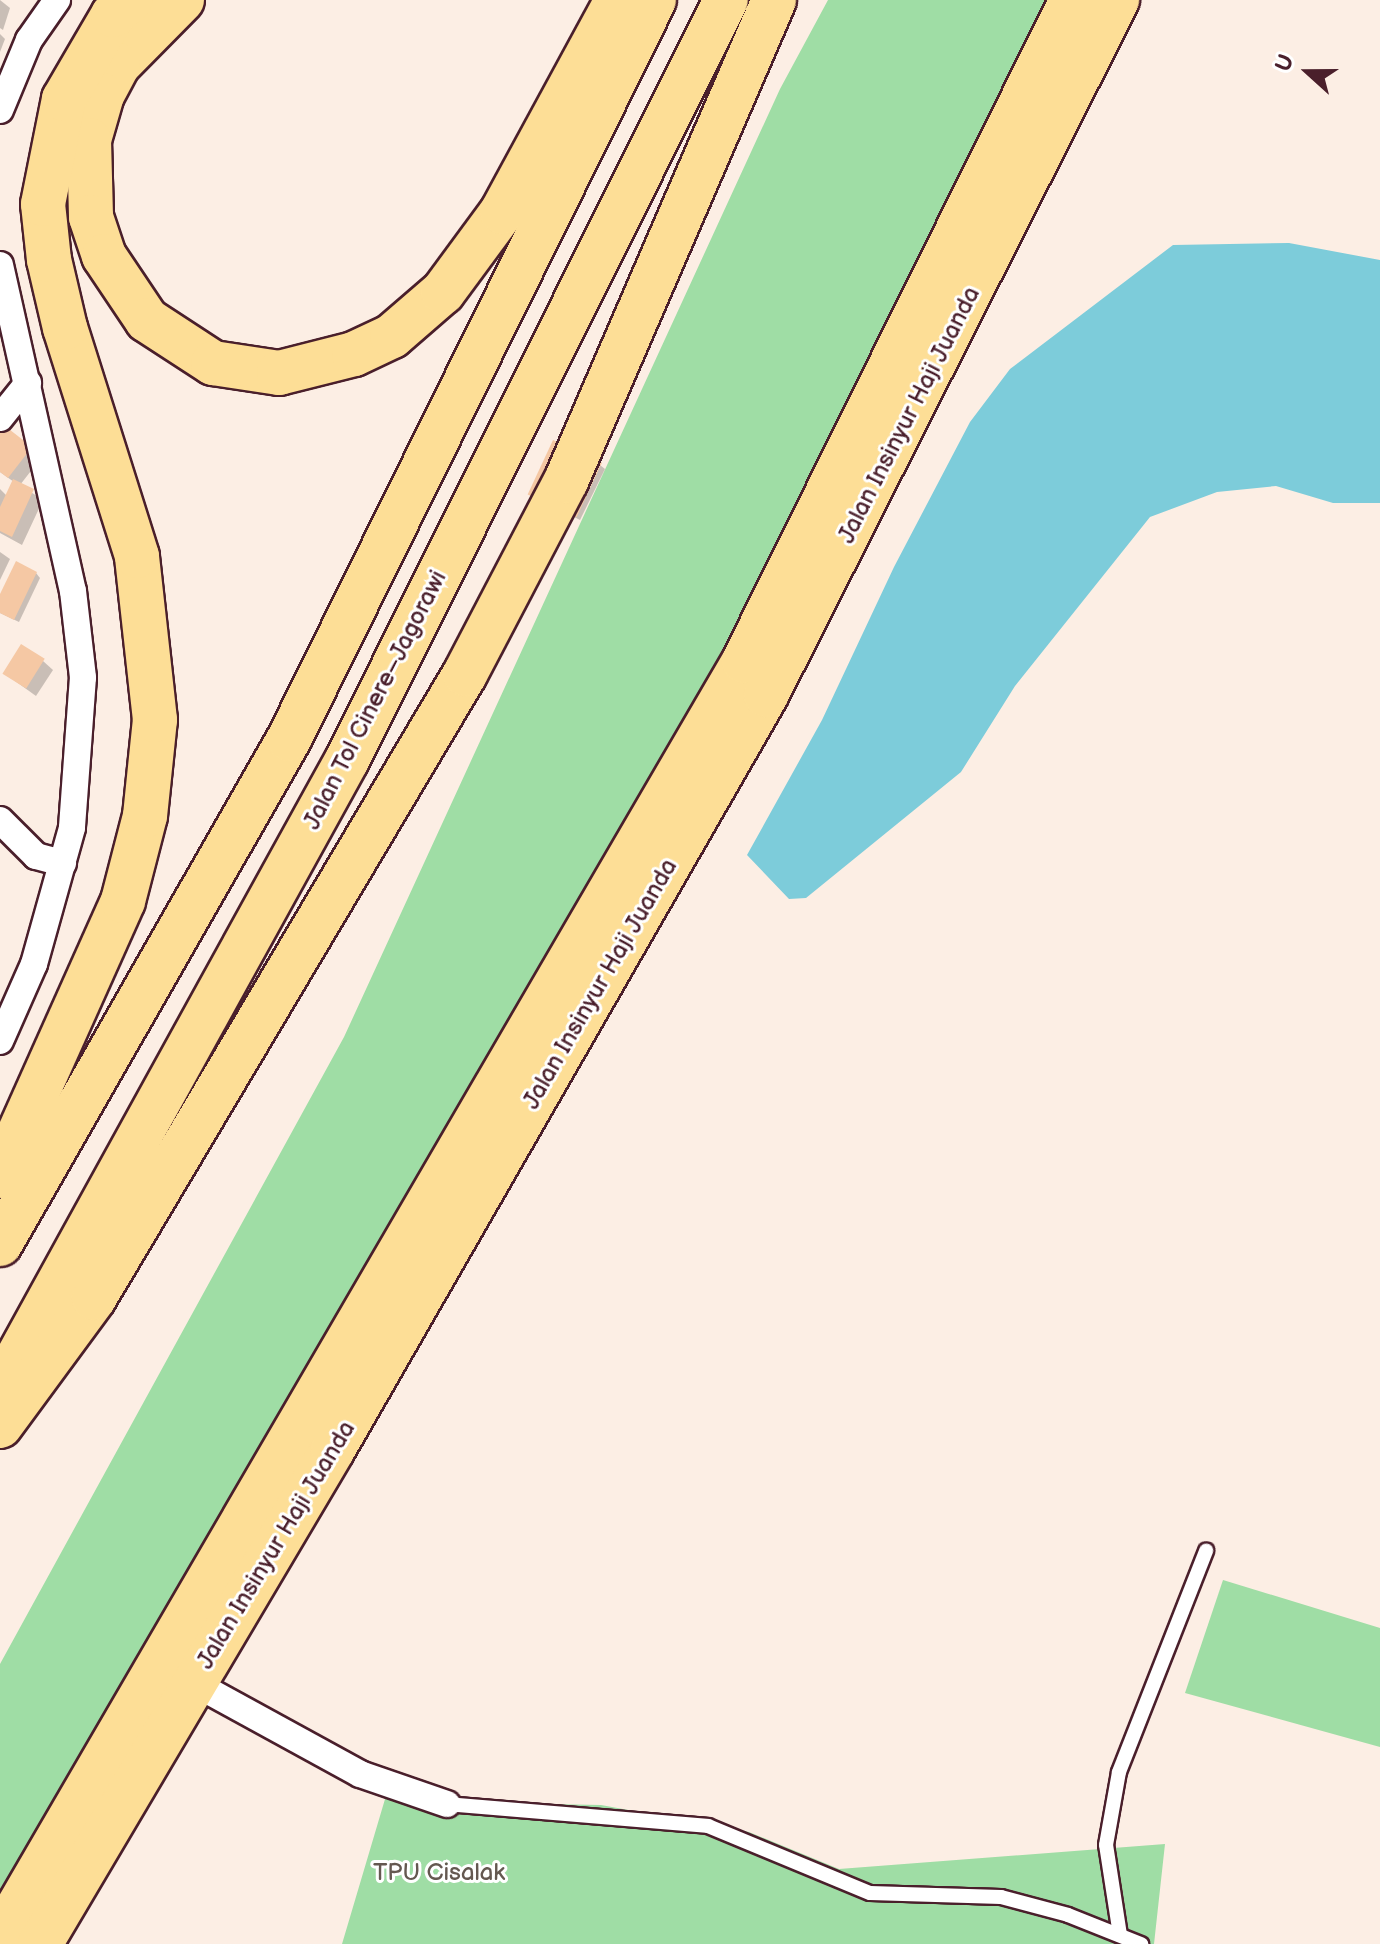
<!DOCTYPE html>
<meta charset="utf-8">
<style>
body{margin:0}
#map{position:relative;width:1380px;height:1944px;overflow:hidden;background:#fceee4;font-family:"Balsamiq Sans",sans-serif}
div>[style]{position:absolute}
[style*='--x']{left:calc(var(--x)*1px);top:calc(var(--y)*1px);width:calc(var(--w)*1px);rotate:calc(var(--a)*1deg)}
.green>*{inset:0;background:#9fdda5}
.water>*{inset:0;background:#7dccda}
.shadow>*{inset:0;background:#0003}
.building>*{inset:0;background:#f5c8a4;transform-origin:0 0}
.roads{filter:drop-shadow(2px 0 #4a1f2b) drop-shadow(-2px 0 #4a1f2b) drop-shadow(0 2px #4a1f2b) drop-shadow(0 -2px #4a1f2b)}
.lane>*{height:14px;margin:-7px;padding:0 7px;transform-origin:7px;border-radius:7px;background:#fff}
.street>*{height:26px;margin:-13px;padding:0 13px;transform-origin:13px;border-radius:13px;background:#fff}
.highway>*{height:44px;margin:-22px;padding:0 22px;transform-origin:22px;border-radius:22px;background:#fdde96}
span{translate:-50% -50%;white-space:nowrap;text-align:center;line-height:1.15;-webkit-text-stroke:6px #fff;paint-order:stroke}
.street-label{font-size:24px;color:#4a1f2b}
.park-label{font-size:24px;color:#645850}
.north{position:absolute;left:1268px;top:32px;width:80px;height:80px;-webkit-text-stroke:6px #fff;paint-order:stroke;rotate:291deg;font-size:22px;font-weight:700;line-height:32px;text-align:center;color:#4a1f2b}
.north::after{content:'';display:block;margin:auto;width:28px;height:36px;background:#4a1f2b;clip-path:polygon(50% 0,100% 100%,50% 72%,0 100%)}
</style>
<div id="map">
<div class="green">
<div style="clip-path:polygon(828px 0,1049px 0,696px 717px,103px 1727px,0 1892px,0 1664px,344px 1037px,780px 89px)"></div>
<div style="clip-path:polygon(1223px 1580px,1380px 1628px,1380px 1747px,1185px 1693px)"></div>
<div style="clip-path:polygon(388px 1789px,447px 1802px,601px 1805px,749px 1832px,839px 1869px,1165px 1844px,1154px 1944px,342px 1944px)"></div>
</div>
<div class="water">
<div style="clip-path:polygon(1289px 243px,1380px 260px,1380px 503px,1333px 503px,1276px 486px,1217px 492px,1150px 517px,1015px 686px,961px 772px,806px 898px,789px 899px,747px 855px,822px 720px,894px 567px,970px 422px,1010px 369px,1173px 245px)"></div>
</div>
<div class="shadow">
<div style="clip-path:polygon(0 0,10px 8px,3px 30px,0 28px)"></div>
<div style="clip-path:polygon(0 34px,5px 39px,0 52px)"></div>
<div style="clip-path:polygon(0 436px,41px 458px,20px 485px,43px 500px,22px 545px,0 533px,0 489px,7px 496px,14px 482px,0 472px)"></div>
<div style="clip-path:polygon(600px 465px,605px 469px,580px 520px,530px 494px)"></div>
<div style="clip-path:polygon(0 552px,10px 559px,0 580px)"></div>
<div style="clip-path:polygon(36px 573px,40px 578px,19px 622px,0 613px,0 598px)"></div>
<div style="clip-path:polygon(43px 661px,53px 670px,36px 696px,4px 673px)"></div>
</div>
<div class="building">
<div style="clip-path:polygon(5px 426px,32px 447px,8px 478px,0 472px,0 432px)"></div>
<div style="left:553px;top:440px;width:54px;height:60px;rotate:25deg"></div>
<div style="clip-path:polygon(13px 479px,34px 489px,12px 537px,0 531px,0 507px)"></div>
<div style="clip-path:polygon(16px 561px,37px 572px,14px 620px,0 613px,0 594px)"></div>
<div style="left:21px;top:644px;width:28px;height:35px;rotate:32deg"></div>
</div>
<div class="roads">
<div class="lane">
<div style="--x:447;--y:1804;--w:262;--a:4.8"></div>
<div style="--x:708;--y:1826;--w:175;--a:22.5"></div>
<div style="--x:870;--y:1893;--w:131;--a:1.7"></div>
<div style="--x:1001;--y:1897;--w:69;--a:15"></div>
<div style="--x:1068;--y:1915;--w:79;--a:21.7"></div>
<div style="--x:1120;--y:1935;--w:91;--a:-98.8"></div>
<div style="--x:1106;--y:1845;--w:74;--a:-79.9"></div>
<div style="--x:1119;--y:1772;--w:238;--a:-68.5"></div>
</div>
<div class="street">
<div style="--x:0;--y:110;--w:76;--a:-67.5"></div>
<div style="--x:29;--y:40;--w:49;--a:-55"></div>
<div style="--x:0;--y:265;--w:334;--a:77.4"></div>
<div style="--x:73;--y:591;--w:87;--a:83.4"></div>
<div style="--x:83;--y:677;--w:151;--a:94.2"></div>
<div style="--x:72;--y:828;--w:141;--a:105.6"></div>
<div style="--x:34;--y:964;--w:84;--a:113.8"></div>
<div style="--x:0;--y:418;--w:45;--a:-51.3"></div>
<div style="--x:0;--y:820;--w:51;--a:45"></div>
<div style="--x:36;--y:856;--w:28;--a:15"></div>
<div style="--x:194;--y:1683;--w:189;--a:28.7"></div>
<div style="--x:360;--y:1774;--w:92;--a:19"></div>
</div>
<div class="highway">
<div style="--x:182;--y:0;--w:91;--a:134.6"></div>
<div style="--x:118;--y:65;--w:34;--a:118"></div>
<div style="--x:102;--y:95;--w:47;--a:106.1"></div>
<div style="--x:89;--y:140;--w:77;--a:88.5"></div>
<div style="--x:91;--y:217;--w:41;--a:71.6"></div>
<div style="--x:104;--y:256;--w:77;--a:56.1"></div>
<div style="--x:147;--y:320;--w:79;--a:33.1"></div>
<div style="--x:213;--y:363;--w:67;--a:8.6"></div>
<div style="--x:279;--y:373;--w:77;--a:-14.2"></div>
<div style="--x:354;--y:354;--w:42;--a:-25.3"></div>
<div style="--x:392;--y:336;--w:67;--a:-40.8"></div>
<div style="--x:443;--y:292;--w:99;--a:-53.6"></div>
<div style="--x:502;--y:212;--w:241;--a:-61.5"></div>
<div style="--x:0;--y:1176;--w:301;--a:-65.9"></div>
<div style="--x:123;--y:901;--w:88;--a:-75.5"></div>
<div style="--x:145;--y:816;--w:97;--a:-84.1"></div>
<div style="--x:155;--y:720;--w:165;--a:-96.3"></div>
<div style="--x:137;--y:556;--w:239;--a:-107.5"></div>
<div style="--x:65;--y:328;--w:70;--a:-103.2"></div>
<div style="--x:49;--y:260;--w:56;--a:-96.1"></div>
<div style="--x:43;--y:204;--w:107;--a:-78.7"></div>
<div style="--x:64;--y:99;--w:97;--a:-59.7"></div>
<div style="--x:113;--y:15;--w:23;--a:-41"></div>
<div style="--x:0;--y:1244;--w:582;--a:-60.22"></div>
<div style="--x:289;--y:739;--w:824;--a:-63.71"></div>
<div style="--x:9;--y:1373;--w:700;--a:-61.13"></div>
<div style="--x:347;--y:760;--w:849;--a:-63.5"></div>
<div style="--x:0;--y:1426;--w:159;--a:-53.7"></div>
<div style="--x:94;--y:1298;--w:726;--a:-59.27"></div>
<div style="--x:465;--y:674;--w:218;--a:-62.4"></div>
<div style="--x:566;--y:481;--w:524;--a:-66.61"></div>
<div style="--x:0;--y:1938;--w:1478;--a:-59.77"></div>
<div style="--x:744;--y:661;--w:738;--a:-63.61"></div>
<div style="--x:40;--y:1944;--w:575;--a:-59.38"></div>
<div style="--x:333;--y:1449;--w:869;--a:-60.13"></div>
<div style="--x:766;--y:695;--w:779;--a:-63.2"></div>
</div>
</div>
<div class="street-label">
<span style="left:909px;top:415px;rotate:-63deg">Jalan Insinyur Haji Juanda</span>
<span style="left:375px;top:700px;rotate:-63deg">Jalan Tol Cinere–Jagorawi</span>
<span style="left:600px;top:984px;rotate:-60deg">Jalan Insinyur Haji Juanda</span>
<span style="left:276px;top:1545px;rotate:-59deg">Jalan Insinyur Haji Juanda</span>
</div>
<div class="park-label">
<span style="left:439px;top:1873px">TPU Cisalak</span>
</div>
<div class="north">U</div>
</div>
